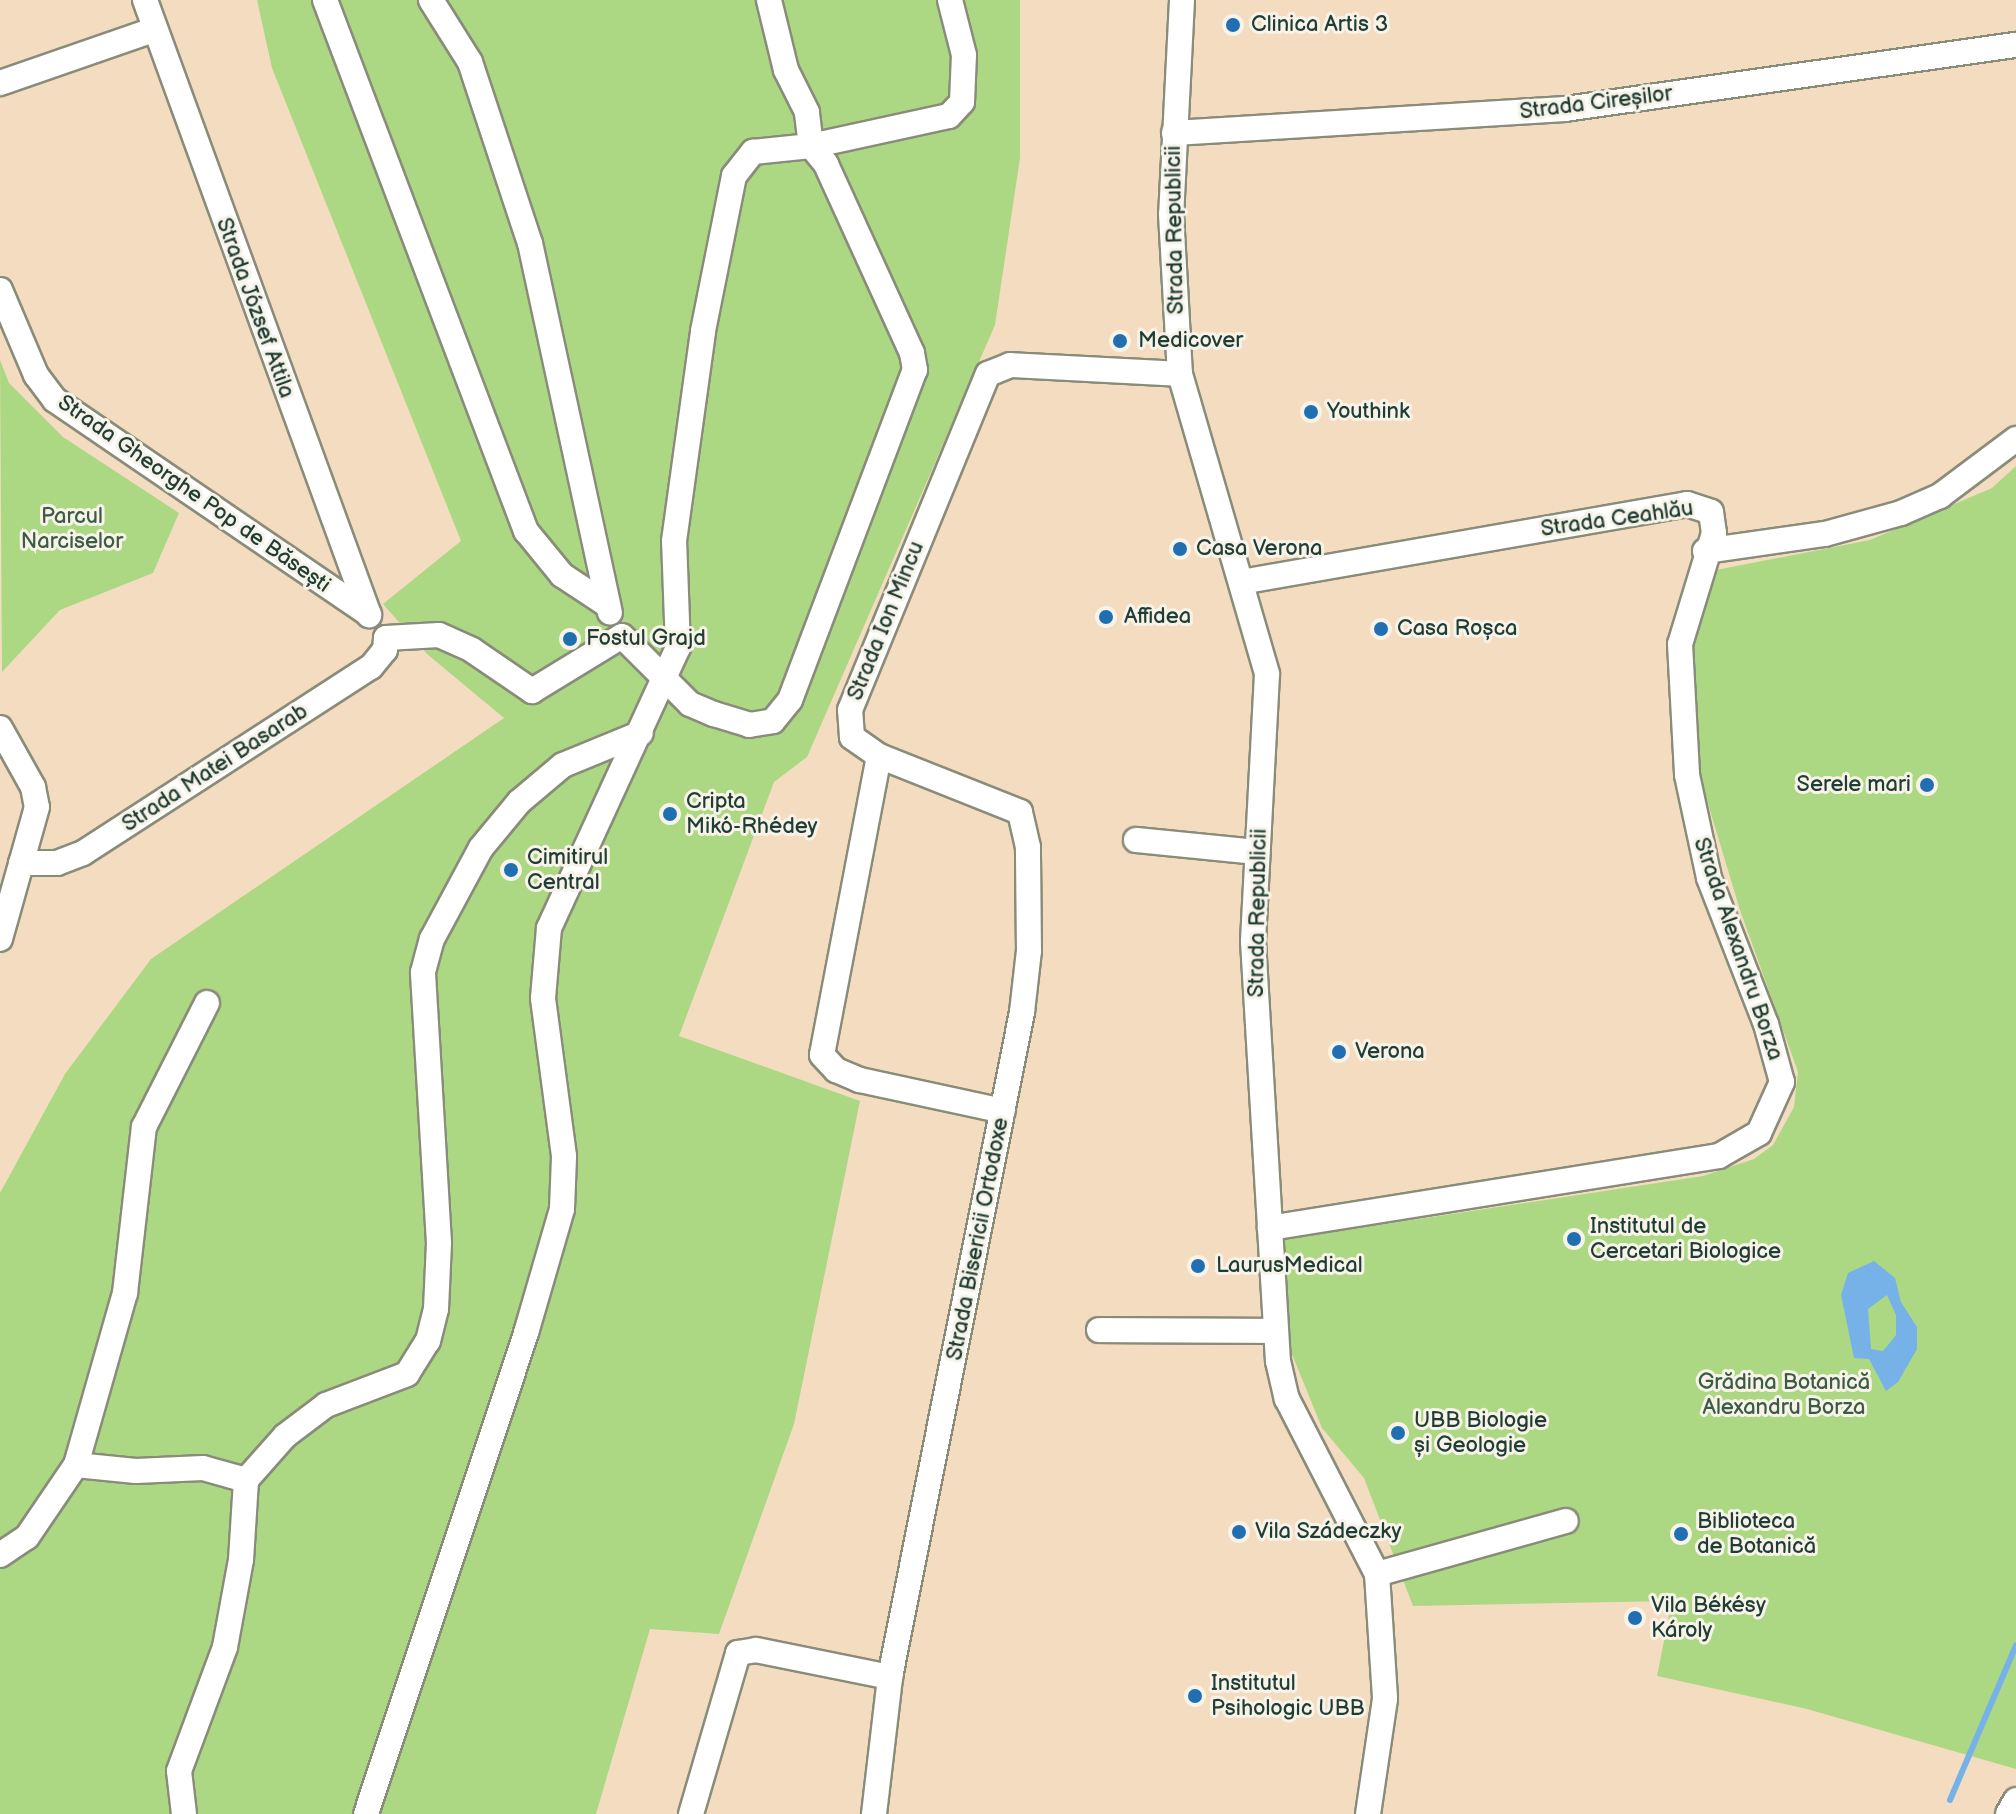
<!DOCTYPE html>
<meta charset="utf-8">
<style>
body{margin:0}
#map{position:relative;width:2016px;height:1814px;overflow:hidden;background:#f4dcc0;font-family:"Balsamiq Sans",sans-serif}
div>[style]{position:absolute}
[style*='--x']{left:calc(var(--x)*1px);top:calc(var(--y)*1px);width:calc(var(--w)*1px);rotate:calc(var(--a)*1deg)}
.green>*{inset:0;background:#acd884}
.water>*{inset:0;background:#76b2e8}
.stream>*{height:6px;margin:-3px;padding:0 3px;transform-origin:3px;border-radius:3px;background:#76b2e8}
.roads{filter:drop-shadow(2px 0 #8a8c7a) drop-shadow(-2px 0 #8a8c7a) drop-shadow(0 2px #8a8c7a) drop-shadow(0 -2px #8a8c7a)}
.minor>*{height:24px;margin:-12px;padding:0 12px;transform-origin:12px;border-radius:12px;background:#fff}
.dots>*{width:22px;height:22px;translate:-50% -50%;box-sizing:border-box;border:4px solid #f7f3e8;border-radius:50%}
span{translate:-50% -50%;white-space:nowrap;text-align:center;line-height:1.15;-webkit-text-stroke:6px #f7f3e8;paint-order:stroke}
.poi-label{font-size:22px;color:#1f3d34}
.left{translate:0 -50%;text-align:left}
.right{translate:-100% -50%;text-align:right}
.street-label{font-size:22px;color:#1f3d34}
.park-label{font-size:22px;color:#3b5c44}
</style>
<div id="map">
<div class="green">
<div style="clip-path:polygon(257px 0,1020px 0,1020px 158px,995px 325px,807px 757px,774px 782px,679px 1036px,860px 1101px,794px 1424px,719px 1634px,650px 1629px,596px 1814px,0 1814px,0 1193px,65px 1074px,151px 959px,504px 718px,427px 654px,383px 604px,461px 541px,272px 68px)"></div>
<div style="clip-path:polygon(0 360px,9px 383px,63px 437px,179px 513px,153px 573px,60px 610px,2px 672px)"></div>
<div style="clip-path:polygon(2016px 466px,2016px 1769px,1807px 1709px,1657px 1676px,1672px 1601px,1413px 1606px,1364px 1478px,1322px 1428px,1285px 1337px,1281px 1240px,1703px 1176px,1754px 1159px,1773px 1145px,1794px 1107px,1798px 1072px,1740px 910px,1696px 764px,1693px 650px,1711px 571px,1870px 540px,1992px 488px)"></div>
</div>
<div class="water">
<div style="clip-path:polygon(evenodd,1874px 1261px,1895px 1278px,1901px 1302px,1917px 1327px,1917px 1349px,1898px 1382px,1886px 1391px,1869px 1359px,1854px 1358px,1841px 1295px,1848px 1273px,1874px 1261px,1887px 1295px,1896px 1315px,1896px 1335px,1883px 1351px,1871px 1349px,1868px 1309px,1887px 1295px)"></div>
</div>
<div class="stream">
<div style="--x:1950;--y:1800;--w:168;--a:-66.9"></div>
</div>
<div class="roads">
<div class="minor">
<div style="--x:145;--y:0;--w:655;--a:69.99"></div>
<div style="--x:325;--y:0;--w:568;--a:69.27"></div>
<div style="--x:526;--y:531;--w:57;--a:50.7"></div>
<div style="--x:562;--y:575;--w:53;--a:33.4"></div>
<div style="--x:431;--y:0;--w:73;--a:57.8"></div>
<div style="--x:470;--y:62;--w:191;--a:71.7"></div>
<div style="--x:530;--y:243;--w:378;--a:77.8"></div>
<div style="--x:1182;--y:0;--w:214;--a:92.9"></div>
<div style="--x:1171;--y:214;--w:160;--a:86.8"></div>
<div style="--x:1180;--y:374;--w:312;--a:73.8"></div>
<div style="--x:1267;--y:674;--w:267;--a:93"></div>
<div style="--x:1253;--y:941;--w:421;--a:86.6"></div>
<div style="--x:1278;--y:1361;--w:39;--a:77"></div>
<div style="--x:1287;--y:1399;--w:197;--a:62.8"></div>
<div style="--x:1377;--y:1574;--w:125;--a:86.3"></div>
<div style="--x:1385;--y:1699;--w:116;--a:98.4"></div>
<div style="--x:0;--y:83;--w:162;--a:-19.1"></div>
<div style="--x:1174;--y:133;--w:392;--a:-3.5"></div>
<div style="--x:1565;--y:109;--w:456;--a:-8.1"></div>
<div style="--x:0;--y:290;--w:92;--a:67"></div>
<div style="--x:36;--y:375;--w:31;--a:53"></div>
<div style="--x:55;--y:400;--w:380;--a:34.3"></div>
<div style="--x:1705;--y:551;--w:121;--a:-8.1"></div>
<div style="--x:1825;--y:534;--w:79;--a:-15.4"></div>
<div style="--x:1901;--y:513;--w:43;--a:-23.6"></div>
<div style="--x:1940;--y:496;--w:95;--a:-36.9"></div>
<div style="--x:1241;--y:582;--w:453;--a:-9.9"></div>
<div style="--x:1687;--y:504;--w:25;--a:18"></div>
<div style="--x:1711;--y:512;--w:21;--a:82"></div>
<div style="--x:1714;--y:533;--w:116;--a:107"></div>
<div style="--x:1680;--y:644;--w:131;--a:86.9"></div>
<div style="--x:1687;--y:775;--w:105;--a:77.9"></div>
<div style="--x:1709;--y:878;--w:157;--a:68.7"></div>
<div style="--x:1766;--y:1024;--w:60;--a:74.6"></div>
<div style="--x:1782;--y:1082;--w:56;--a:114.3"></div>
<div style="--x:1759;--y:1133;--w:46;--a:150.1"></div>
<div style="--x:1719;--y:1156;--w:455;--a:170.9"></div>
<div style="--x:386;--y:638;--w:53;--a:-3.2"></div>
<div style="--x:439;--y:635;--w:36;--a:24"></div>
<div style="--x:472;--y:650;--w:73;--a:34.3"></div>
<div style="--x:532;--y:691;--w:105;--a:-31.4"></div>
<div style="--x:622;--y:636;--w:96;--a:45"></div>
<div style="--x:690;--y:704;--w:26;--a:23"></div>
<div style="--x:714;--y:714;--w:37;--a:17"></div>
<div style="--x:749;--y:725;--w:24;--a:-9"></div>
<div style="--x:773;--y:721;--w:27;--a:-51"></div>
<div style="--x:790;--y:700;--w:353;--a:-69.3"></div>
<div style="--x:915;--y:370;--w:17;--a:-100"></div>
<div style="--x:912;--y:353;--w:208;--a:-114.5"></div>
<div style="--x:826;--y:164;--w:23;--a:-130"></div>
<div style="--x:811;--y:146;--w:34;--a:-97"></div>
<div style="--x:807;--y:112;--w:47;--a:-116.6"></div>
<div style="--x:786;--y:70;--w:72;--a:-103.7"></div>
<div style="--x:0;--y:728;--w:68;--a:60.8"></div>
<div style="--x:33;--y:787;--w:20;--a:79"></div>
<div style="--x:37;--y:807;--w:137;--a:105.7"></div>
<div style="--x:879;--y:756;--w:304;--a:100.8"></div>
<div style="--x:822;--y:1055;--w:21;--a:47"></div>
<div style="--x:836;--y:1070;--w:26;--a:23"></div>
<div style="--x:860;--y:1080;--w:146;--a:12.2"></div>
<div style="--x:1136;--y:840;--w:122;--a:5.7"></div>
<div style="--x:21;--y:863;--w:36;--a:0"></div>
<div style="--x:57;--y:863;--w:28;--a:-21"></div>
<div style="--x:83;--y:853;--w:343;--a:-32.9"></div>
<div style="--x:371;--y:667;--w:22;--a:-51"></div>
<div style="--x:385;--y:650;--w:12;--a:-85"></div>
<div style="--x:1099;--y:1330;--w:176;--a:0.3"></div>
<div style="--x:76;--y:1465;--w:60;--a:5.7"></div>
<div style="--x:136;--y:1471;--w:67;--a:-2.6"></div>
<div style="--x:203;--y:1468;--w:45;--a:15.6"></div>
<div style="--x:0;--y:1555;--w:32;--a:-34"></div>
<div style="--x:27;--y:1537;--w:87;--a:-55.8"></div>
<div style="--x:76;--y:1465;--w:179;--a:-74.1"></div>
<div style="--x:125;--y:1293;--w:167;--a:-83.5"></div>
<div style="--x:144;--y:1127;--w:139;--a:-63.1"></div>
<div style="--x:1377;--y:1574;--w:196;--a:-15.7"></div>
<div style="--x:184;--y:1814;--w:43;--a:-96.6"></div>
<div style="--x:179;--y:1771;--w:132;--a:-69.6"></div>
<div style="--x:225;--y:1647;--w:88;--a:-79.6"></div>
<div style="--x:241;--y:1560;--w:80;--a:-86.4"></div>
<div style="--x:246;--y:1480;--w:59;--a:-48.4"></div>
<div style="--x:285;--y:1436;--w:51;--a:-37.1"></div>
<div style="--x:326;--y:1405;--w:87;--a:-20.9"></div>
<div style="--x:407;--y:1374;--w:39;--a:-58"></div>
<div style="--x:428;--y:1341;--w:33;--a:-76"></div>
<div style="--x:436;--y:1309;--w:66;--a:-87.4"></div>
<div style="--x:439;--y:1243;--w:271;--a:-93.4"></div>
<div style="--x:423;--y:972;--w:34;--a:-75"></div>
<div style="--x:432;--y:939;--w:103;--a:-61.7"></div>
<div style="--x:481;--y:848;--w:60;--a:-50.4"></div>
<div style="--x:519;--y:802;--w:57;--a:-40.1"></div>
<div style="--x:563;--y:765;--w:84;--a:-22.3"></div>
<div style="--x:366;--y:1814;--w:507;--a:-71.6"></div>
<div style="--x:526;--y:1333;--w:129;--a:-73.8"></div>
<div style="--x:562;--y:1209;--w:53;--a:-87.8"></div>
<div style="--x:564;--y:1156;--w:159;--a:-97.6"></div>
<div style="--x:543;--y:998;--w:70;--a:-85.1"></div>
<div style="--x:549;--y:928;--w:308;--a:-65.3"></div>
<div style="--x:678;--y:648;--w:107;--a:-92.1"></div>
<div style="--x:674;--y:541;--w:212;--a:-82.1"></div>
<div style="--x:703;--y:331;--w:158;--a:-78.7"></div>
<div style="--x:734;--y:176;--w:31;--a:-52"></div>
<div style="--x:753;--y:152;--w:58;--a:-5.9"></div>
<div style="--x:811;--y:146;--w:141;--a:-12.3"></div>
<div style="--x:949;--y:116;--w:19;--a:-47"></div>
<div style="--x:962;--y:102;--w:47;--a:-87.6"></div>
<div style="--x:964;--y:55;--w:57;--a:-104.3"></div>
<div style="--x:691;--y:1814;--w:168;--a:-73.7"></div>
<div style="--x:738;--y:1653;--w:18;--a:-9"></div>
<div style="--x:756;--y:1650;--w:137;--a:11.4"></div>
<div style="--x:874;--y:1814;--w:138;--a:-83.3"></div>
<div style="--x:890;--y:1677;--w:678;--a:-78.77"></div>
<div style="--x:1022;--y:1012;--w:61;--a:-83.5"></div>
<div style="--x:1029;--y:951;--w:104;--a:-90.6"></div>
<div style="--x:1028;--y:847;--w:36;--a:-103"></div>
<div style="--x:1020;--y:812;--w:152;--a:-158.3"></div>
<div style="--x:879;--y:756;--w:33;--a:-145"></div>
<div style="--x:852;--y:737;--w:27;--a:-94"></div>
<div style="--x:850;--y:710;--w:363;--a:-67.7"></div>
<div style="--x:988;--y:374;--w:24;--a:-22"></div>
<div style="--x:1010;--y:365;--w:170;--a:3"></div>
<div style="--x:2008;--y:1814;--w:16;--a:-60"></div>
</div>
</div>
<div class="dots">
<div style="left:1233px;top:25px;background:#1f6fb2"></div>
<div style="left:1120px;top:341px;background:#1f6fb2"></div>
<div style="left:1311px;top:412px;background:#1f6fb2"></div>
<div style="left:1180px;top:549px;background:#1f6fb2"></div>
<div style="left:1106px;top:617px;background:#1f6fb2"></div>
<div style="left:1381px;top:629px;background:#1f6fb2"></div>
<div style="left:570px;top:639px;background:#1f6fb2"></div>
<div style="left:1927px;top:785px;background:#1f6fb2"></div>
<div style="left:670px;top:814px;background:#1f6fb2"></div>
<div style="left:511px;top:870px;background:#1f6fb2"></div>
<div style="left:1339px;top:1052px;background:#1f6fb2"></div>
<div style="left:1574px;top:1239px;background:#1f6fb2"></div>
<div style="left:1198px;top:1266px;background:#1f6fb2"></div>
<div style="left:1398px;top:1433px;background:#1f6fb2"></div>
<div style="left:1239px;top:1532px;background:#1f6fb2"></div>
<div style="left:1681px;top:1534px;background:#1f6fb2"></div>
<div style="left:1635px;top:1618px;background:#1f6fb2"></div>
<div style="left:1195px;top:1696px;background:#1f6fb2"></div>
</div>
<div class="poi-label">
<span class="left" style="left:1251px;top:25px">Clinica Artis 3</span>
<span class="left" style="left:1138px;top:341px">Medicover</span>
<span class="left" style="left:1327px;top:412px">Youthink</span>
<span class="left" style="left:1196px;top:549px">Casa Verona</span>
<span class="left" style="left:1124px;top:617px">Affidea</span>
<span class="left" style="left:1397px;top:629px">Casa Roșca</span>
<span class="left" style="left:586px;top:639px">Fostul Grajd</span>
<span class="right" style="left:1911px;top:785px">Serele mari</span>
<span class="left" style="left:686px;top:814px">Cripta<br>Mikó-Rhédey</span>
<span class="left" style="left:527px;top:870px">Cimitirul<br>Central</span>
<span class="left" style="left:1355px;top:1052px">Verona</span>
<span class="left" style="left:1590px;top:1239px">Institutul de<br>Cercetari Biologice</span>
<span class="left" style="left:1216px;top:1266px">LaurusMedical</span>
<span class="left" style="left:1414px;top:1433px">UBB Biologie<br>și Geologie</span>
<span class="left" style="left:1697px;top:1534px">Biblioteca<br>de Botanică</span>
<span class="left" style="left:1255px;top:1532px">Vila Szádeczky</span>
<span class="left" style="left:1651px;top:1618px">Vila Békésy<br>Károly</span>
<span class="left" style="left:1211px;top:1696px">Institutul<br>Psihologic UBB</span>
</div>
<div class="street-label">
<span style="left:1596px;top:103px;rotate:-7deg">Strada Cireșilor</span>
<span style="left:1175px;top:230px;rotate:-91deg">Strada Republicii</span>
<span style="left:255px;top:308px;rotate:70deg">Strada József Attila</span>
<span style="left:194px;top:494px;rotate:35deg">Strada Gheorghe Pop de Băsești</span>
<span style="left:1617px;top:519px;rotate:-8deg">Strada Ceahlău</span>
<span style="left:886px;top:621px;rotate:-68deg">Strada Ion Mincu</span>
<span style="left:215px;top:768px;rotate:-33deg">Strada Matei Basarab</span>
<span style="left:1258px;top:913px;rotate:-89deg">Strada Republicii</span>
<span style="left:1738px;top:949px;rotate:71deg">Strada Alexandru Borza</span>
<span style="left:978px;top:1239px;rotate:-79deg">Strada Bisericii Ortodoxe</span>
</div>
<div class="park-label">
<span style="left:72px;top:529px">Parcul<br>Narciselor</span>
<span style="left:1784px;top:1395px">Grădina Botanică<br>Alexandru Borza</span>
</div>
</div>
